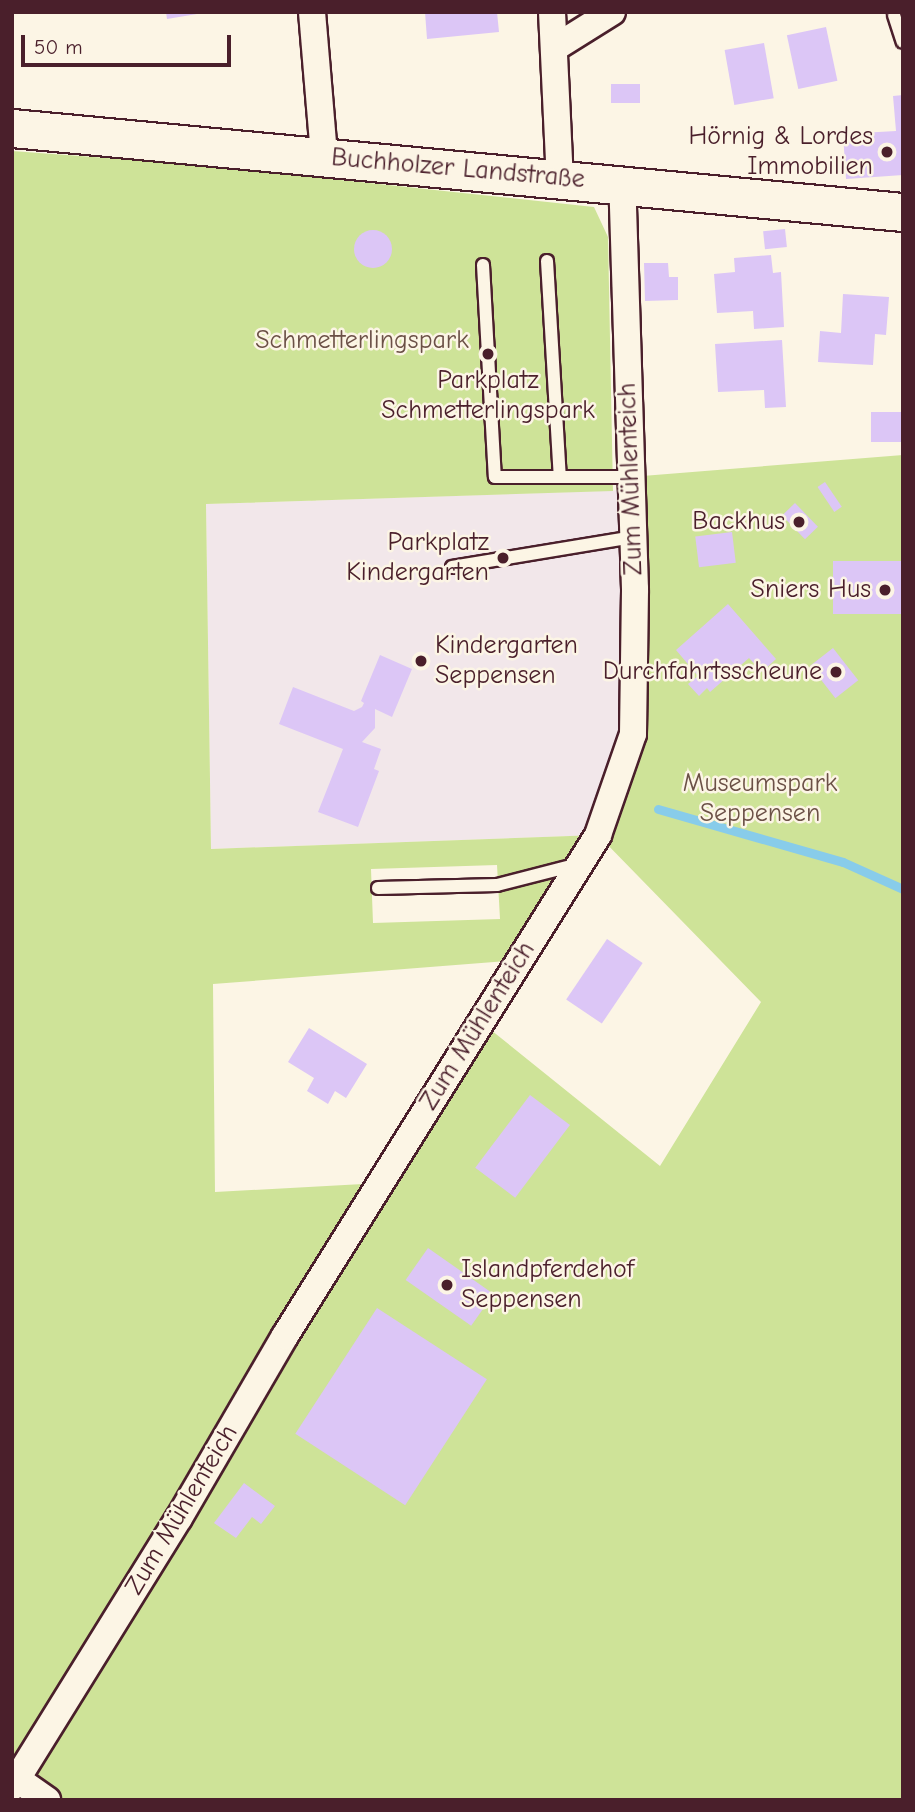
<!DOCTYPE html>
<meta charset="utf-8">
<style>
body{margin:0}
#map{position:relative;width:915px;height:1812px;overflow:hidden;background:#fcf5e5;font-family:"Comic Neue",sans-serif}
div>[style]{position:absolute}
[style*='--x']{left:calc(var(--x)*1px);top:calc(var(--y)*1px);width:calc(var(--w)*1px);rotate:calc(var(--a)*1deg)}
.built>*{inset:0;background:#f2e7ea}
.green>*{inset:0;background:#cee398}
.stream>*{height:9px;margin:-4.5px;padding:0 4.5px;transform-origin:4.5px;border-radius:4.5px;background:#88ccea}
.building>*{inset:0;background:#dcc6f6;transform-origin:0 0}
.round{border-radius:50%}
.roads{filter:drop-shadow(2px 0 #4a1f2b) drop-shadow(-2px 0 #4a1f2b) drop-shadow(0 2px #4a1f2b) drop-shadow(0 -2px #4a1f2b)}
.service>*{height:12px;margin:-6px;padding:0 6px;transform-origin:6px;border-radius:6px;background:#fcf5e5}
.minor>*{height:26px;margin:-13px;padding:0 13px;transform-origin:13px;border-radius:13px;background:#fcf5e5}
.secondary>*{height:37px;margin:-18.5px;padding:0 18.5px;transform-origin:18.5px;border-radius:18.5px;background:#fcf5e5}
.dots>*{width:19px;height:19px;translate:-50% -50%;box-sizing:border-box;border:4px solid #fcf5e5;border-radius:50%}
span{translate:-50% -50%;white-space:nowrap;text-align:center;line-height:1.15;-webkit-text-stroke:5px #fcf5e5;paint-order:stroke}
.poi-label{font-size:26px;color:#4a1f2b}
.right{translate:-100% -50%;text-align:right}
.left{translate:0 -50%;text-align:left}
.street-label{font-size:26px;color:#4a1f2b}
.park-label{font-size:26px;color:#6b5046}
.frame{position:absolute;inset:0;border:14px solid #4a1f2b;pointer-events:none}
.scale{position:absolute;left:21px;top:35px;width:210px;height:32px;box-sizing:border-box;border:4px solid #4a1f2b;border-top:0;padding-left:9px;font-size:21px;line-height:24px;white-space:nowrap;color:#4a1f2b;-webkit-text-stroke:5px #fcf5e5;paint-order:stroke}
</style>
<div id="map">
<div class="built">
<div style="clip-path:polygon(631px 490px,633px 734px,598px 835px,211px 849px,206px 504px)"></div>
</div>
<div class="green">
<div style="clip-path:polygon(evenodd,12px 151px,201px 165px,594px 207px,608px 237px,613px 491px,206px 504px,211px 849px,598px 835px,633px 734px,630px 477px,903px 455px,903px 1800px,12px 1800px,12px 151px,598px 835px,761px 1002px,660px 1166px,481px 1022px,381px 1183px,215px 1192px,213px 984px,519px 960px,598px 835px,12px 151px,497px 865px,500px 919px,373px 923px,371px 869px,497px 865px)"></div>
</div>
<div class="stream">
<div style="--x:658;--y:809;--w:192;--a:16"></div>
<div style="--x:843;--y:862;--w:66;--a:24.2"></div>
</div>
<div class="building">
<div style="clip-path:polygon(166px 12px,197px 12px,197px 14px,167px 19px)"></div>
<div style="clip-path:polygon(425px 12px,497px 12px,499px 32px,427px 39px)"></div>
<div style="left:826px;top:27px;width:55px;height:40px;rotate:78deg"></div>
<div style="left:764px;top:43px;width:56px;height:40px;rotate:80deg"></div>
<div style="left:611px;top:84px;width:29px;height:19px"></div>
<div style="clip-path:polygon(903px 95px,903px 175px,846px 179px,843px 134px,896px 131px,893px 96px)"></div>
<div style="left:785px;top:229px;width:18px;height:22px;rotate:84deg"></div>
<div class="round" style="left:354px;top:230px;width:38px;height:38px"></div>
<div style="clip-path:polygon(771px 255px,773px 273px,781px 272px,784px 327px,754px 329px,753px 311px,717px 313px,714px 274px,735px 272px,734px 258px)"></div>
<div style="clip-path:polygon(644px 263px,668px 263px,669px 277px,678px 277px,678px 300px,645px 301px)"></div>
<div style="clip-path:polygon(843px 294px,889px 297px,886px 335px,875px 334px,873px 365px,818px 362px,820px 331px,841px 333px)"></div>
<div style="clip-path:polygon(782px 340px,786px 407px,765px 408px,764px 390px,718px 392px,715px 344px)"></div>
<div style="left:871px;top:412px;width:32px;height:30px"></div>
<div style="left:825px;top:482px;width:30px;height:9px;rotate:56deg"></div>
<div style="left:795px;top:503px;width:33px;height:18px;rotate:46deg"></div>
<div style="left:732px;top:532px;width:31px;height:37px;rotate:83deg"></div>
<div style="left:903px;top:561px;width:53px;height:70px;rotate:90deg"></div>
<div style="clip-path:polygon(728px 604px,776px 659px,762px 672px,749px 658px,710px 692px,707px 688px,699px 696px,688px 684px,698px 676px,676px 650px)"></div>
<div style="left:833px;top:648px;width:41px;height:29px;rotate:52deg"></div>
<div style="clip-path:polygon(380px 655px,412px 669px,392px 717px,375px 709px,375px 728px,362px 742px,381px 749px,374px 769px,379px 771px,358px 827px,318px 812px,343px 749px,279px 724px,293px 687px,354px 711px,362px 707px,364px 703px,361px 701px)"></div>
<div style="left:607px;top:939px;width:43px;height:73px;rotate:34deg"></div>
<div style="clip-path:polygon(309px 1028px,367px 1064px,346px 1098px,335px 1091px,328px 1104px,307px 1091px,314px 1078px,288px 1062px)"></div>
<div style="left:530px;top:1095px;width:50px;height:91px;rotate:37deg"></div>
<div style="left:428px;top:1248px;width:80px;height:39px;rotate:35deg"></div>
<div style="left:377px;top:1308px;width:131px;height:150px;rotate:33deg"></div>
<div style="clip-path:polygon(244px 1483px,275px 1506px,261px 1524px,252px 1517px,236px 1538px,214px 1523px)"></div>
</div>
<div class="roads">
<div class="service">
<div style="--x:894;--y:15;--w:28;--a:72"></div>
<div style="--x:547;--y:261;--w:216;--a:86.6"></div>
<div style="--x:483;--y:265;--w:212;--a:86.8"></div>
<div style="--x:495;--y:477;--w:135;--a:0"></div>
<div style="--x:452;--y:567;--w:183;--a:-9.4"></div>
<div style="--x:378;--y:888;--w:119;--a:-1.4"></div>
<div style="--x:497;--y:885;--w:81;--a:-14.4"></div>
</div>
<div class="minor">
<div style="--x:312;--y:12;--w:144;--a:85.2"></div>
<div style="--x:552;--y:12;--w:167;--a:87.3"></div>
<div style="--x:556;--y:47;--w:66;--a:-32"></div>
<div style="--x:17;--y:1779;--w:37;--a:35"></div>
<div style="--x:12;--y:1787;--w:317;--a:-58.2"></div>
<div style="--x:179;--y:1518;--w:211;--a:-59.8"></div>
<div style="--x:285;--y:1336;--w:591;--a:-58"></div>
<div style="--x:598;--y:835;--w:107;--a:-70.9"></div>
<div style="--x:633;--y:734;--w:145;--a:-89.2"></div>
<div style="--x:635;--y:589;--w:404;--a:-91.8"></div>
</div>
<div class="secondary">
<div style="--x:12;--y:128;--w:895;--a:5.39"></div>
</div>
</div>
<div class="dots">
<div style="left:887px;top:152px;background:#4a1f2b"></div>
<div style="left:488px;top:354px;background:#4a1f2b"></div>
<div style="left:799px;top:522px;background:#4a1f2b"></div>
<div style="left:503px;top:558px;background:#4a1f2b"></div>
<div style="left:885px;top:590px;background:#4a1f2b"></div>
<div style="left:421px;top:661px;background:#4a1f2b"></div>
<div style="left:836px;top:672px;background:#4a1f2b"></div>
<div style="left:447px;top:1285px;background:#4a1f2b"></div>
</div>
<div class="poi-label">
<span class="right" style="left:873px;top:152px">Hörnig &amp; Lordes<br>Immobilien</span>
<span style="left:488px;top:396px">Parkplatz<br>Schmetterlingspark</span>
<span class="right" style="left:785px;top:522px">Backhus</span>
<span class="right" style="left:489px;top:558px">Parkplatz<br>Kindergarten</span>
<span class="right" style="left:871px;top:590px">Sniers Hus</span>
<span class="left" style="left:435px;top:661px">Kindergarten<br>Seppensen</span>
<span class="right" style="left:822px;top:672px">Durchfahrtsscheune</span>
<span class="left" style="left:461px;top:1285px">Islandpferdehof<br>Seppensen</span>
</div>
<div class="street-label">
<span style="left:458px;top:169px;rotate:5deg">Buchholzer Landstraße</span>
<span style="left:631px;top:479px;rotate:-92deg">Zum Mühlenteich</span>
<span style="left:478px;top:1026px;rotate:-58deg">Zum Mühlenteich</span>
<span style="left:182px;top:1510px;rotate:-59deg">Zum Mühlenteich</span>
</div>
<div class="park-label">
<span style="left:362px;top:341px">Schmetterlingspark</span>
<span style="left:760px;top:799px">Museumspark<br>Seppensen</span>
</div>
<div class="frame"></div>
<div class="scale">50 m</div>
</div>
